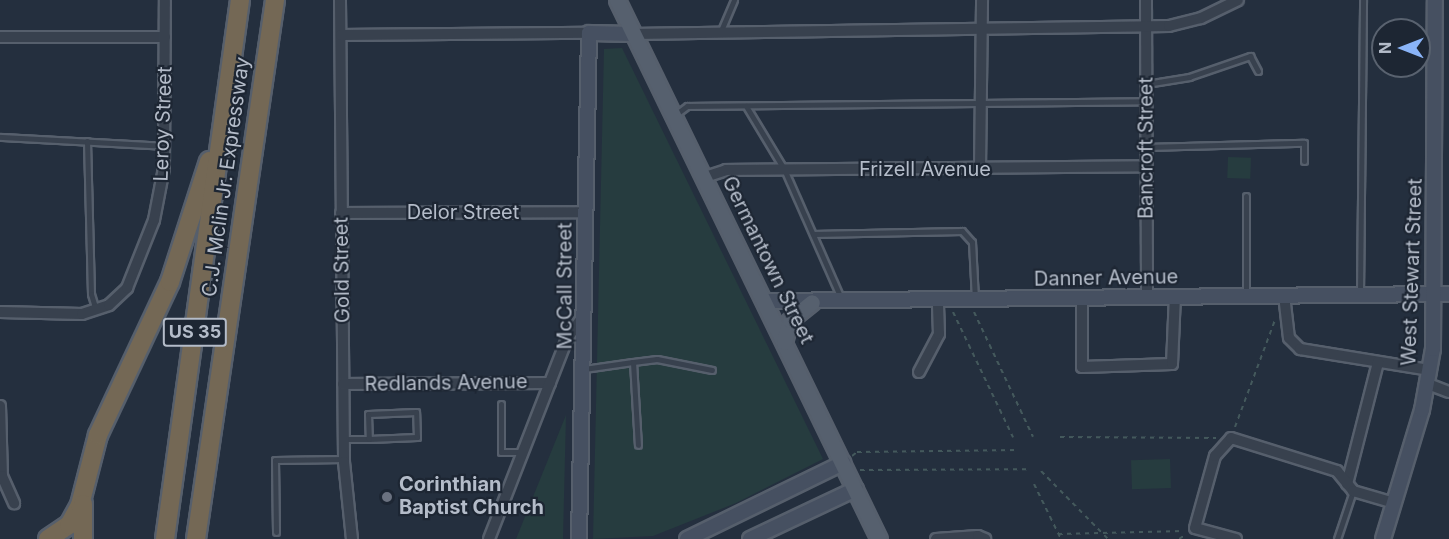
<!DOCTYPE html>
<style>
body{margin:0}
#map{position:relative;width:1449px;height:539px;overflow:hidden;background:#242f3e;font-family:Inter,sans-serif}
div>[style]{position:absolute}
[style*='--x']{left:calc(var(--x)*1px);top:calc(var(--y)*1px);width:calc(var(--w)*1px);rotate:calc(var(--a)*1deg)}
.green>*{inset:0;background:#263c3f;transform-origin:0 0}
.path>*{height:2px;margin-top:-1px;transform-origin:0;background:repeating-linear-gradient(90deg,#44595c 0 4.5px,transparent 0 9px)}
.roads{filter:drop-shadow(2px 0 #565f6c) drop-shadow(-2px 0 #565f6c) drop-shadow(0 2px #565f6c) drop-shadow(0 -2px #565f6c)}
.lane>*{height:5px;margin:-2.5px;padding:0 2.5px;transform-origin:2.5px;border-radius:2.5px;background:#38414e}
.street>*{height:10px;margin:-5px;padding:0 5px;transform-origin:5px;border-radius:5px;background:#38414e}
.secondary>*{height:14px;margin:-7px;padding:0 7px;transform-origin:7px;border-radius:7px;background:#465061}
.primary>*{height:15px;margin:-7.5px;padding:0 7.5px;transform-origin:7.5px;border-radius:7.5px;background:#56606e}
.highway>*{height:18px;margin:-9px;padding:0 9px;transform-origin:9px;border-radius:9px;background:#746855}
.dots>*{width:16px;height:16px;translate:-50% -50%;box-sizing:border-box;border:3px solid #1d2633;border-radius:50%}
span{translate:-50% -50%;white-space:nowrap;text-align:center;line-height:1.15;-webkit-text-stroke:4.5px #1d2633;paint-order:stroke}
.shield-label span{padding:2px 4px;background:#1d2633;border:2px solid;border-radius:4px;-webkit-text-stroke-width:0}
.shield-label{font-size:18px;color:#b4bcc9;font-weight:700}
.street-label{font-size:20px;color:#b4bcc9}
.poi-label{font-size:20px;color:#b4bcc9;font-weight:700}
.left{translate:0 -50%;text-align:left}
.north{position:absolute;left:1371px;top:18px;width:60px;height:60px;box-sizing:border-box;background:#1d2633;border:2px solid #59626f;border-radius:50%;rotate:270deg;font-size:16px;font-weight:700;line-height:24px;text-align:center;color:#b4bcc9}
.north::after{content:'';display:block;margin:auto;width:21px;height:27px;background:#8ab4f8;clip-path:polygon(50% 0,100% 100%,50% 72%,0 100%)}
</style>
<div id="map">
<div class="green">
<div style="clip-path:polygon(622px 48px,823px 459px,736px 503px,653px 536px,593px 539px,604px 49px)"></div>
<div style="left:1228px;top:157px;width:23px;height:21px;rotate:2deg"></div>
<div style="clip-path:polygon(566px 415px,563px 539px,516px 539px)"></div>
<div style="left:1170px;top:459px;width:29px;height:39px;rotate:88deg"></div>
</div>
<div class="path">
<div style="--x:953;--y:312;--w:139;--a:64.4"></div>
<div style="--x:974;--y:312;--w:138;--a:64.7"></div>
<div style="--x:1235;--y:427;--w:114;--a:-69.5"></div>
<div style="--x:1060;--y:437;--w:156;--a:0.4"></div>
<div style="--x:852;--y:456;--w:6;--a:-39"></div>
<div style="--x:857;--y:452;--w:162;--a:-0.7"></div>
<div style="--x:860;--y:470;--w:167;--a:-0.3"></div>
<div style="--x:1041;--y:471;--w:95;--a:45.4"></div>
<div style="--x:1034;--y:484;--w:61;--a:63.9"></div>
<div style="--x:1058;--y:534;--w:126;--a:-1.4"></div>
<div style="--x:1179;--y:539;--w:7;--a:-34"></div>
</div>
<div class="roads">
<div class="lane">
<div style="--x:720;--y:33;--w:36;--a:-67"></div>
<div style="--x:1146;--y:84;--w:44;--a:-9.2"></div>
<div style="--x:1189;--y:77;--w:65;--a:-19"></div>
<div style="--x:1250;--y:56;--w:17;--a:62"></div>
<div style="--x:746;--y:106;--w:74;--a:58.9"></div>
<div style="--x:784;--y:169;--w:141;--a:66.2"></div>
<div style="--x:675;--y:115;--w:15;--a:-37"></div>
<div style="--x:687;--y:106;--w:459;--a:-0.6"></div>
<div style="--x:0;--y:137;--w:165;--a:3.1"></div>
<div style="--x:87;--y:141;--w:153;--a:88.5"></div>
<div style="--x:91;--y:294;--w:17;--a:73"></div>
<div style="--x:1146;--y:147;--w:158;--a:-1.5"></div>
<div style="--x:1304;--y:143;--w:18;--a:90"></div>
<div style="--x:813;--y:234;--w:149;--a:-1.2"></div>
<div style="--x:962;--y:231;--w:15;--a:48"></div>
<div style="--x:972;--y:242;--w:57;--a:87"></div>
<div style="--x:1360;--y:293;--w:293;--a:-89.4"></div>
<div style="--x:1246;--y:294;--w:98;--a:-90"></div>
<div style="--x:633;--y:362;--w:24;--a:-7"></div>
<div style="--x:657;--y:359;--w:56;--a:11.3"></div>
<div style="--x:584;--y:369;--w:49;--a:-8.1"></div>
<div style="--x:633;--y:362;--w:83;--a:86.6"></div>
<div style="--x:501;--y:404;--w:48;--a:90"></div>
<div style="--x:501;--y:452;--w:22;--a:0"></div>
<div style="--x:344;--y:439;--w:25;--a:0"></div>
<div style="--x:369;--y:439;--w:48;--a:-2.4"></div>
<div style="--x:417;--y:437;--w:25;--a:-92"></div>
<div style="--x:416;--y:412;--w:48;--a:177.6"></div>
<div style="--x:368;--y:414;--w:25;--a:88"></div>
<div style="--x:276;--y:532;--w:72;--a:-90.8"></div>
<div style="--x:275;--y:460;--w:69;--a:-0.8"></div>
<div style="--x:1337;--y:539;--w:51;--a:-71.6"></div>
</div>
<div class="street">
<div style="--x:340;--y:0;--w:462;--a:89.5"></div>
<div style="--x:344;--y:462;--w:77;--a:84.1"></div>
<div style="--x:1146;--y:0;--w:296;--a:89.8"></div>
<div style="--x:633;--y:34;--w:536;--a:-0.86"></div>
<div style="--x:1169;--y:26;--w:33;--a:-14"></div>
<div style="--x:1201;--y:18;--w:41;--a:-25.9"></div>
<div style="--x:341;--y:35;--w:248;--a:-0.5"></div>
<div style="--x:0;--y:37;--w:165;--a:0"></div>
<div style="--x:980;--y:168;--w:168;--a:-89.3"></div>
<div style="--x:705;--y:177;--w:22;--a:-18"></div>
<div style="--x:726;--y:170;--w:420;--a:-0.5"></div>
<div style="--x:341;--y:213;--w:244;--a:-0.2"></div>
<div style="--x:1284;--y:295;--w:43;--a:83.4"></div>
<div style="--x:1289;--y:338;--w:16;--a:45"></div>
<div style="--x:1300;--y:349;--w:132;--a:9.2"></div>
<div style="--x:1082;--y:299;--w:68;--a:90"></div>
<div style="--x:1082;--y:367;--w:90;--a:-1.9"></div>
<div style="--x:1172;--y:364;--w:68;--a:-87.5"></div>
<div style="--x:0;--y:312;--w:82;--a:1.4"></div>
<div style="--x:82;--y:314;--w:28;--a:-18"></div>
<div style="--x:109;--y:305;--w:25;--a:-43"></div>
<div style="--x:127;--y:288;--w:73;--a:-68.3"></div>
<div style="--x:154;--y:220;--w:53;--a:-79.1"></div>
<div style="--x:164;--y:168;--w:168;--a:-89.7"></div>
<div style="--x:919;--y:372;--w:43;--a:-62.2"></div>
<div style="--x:939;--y:334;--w:34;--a:-92"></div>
<div style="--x:343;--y:384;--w:207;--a:-0.3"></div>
<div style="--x:1428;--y:384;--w:22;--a:21"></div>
<div style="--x:0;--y:406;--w:70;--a:88.4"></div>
<div style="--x:2;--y:476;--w:30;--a:66"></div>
<div style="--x:1347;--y:484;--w:126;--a:-75.7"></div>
<div style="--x:489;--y:539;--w:215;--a:-68.7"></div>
<div style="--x:567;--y:339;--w:29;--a:-55"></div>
<div style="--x:936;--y:539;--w:42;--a:-4.1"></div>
<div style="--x:978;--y:536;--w:8;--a:23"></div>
<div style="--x:1236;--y:539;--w:42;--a:-165"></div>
<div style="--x:1195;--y:528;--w:75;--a:-74.5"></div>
<div style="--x:1215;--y:456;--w:24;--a:-48"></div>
<div style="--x:1231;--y:438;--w:111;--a:17.3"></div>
<div style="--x:1337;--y:471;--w:26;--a:51"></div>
<div style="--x:1353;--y:491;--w:43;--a:16.3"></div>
</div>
<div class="secondary">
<div style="--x:765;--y:301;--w:684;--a:-0.59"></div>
<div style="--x:579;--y:539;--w:506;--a:-88.87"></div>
<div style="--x:589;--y:33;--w:44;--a:1.3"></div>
<div style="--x:687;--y:539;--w:174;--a:-26"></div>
<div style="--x:750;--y:539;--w:117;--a:-25.3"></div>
<div style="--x:1383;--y:539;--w:135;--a:-73.2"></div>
<div style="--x:1422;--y:410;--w:62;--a:-79.8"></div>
<div style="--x:1433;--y:349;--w:349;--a:-89.7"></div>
</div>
<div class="primary">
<div style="--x:617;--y:0;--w:599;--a:64.08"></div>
<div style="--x:784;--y:342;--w:23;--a:-75"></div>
<div style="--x:790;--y:320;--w:28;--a:-39"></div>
</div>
<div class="highway">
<div style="--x:48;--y:539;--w:25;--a:-34"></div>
<div style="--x:69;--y:525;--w:23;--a:-61"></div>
<div style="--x:80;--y:505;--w:72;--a:-75.6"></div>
<div style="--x:98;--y:435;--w:169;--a:-64.8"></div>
<div style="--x:170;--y:282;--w:127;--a:-72.1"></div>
<div style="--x:83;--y:539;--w:35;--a:-90"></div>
<div style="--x:165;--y:539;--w:544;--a:-82.08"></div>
<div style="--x:196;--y:539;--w:545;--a:-81.66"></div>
</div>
</div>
<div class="dots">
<div style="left:387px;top:497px;background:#6b7280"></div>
</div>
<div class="shield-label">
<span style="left:195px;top:332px">US 35</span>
</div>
<div class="street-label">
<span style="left:163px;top:124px;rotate:-88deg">Leroy Street</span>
<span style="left:1146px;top:148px;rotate:-90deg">Bancroft Street</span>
<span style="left:925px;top:169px">Frizell Avenue</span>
<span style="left:226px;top:177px;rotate:-82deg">C.J. Mclin Jr. Expressway</span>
<span style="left:463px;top:212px">Delor Street</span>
<span style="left:768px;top:260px;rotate:64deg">Germantown Street</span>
<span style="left:342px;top:270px;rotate:-91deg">Gold Street</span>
<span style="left:1412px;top:272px;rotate:-88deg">West Stewart Street</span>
<span style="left:1106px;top:278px;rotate:-1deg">Danner Avenue</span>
<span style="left:565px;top:286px;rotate:-90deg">McCall Street</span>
<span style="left:446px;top:383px;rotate:-1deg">Redlands Avenue</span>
</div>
<div class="poi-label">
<span class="left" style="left:399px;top:496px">Corinthian<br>Baptist Church</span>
</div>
<div class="north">N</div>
</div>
